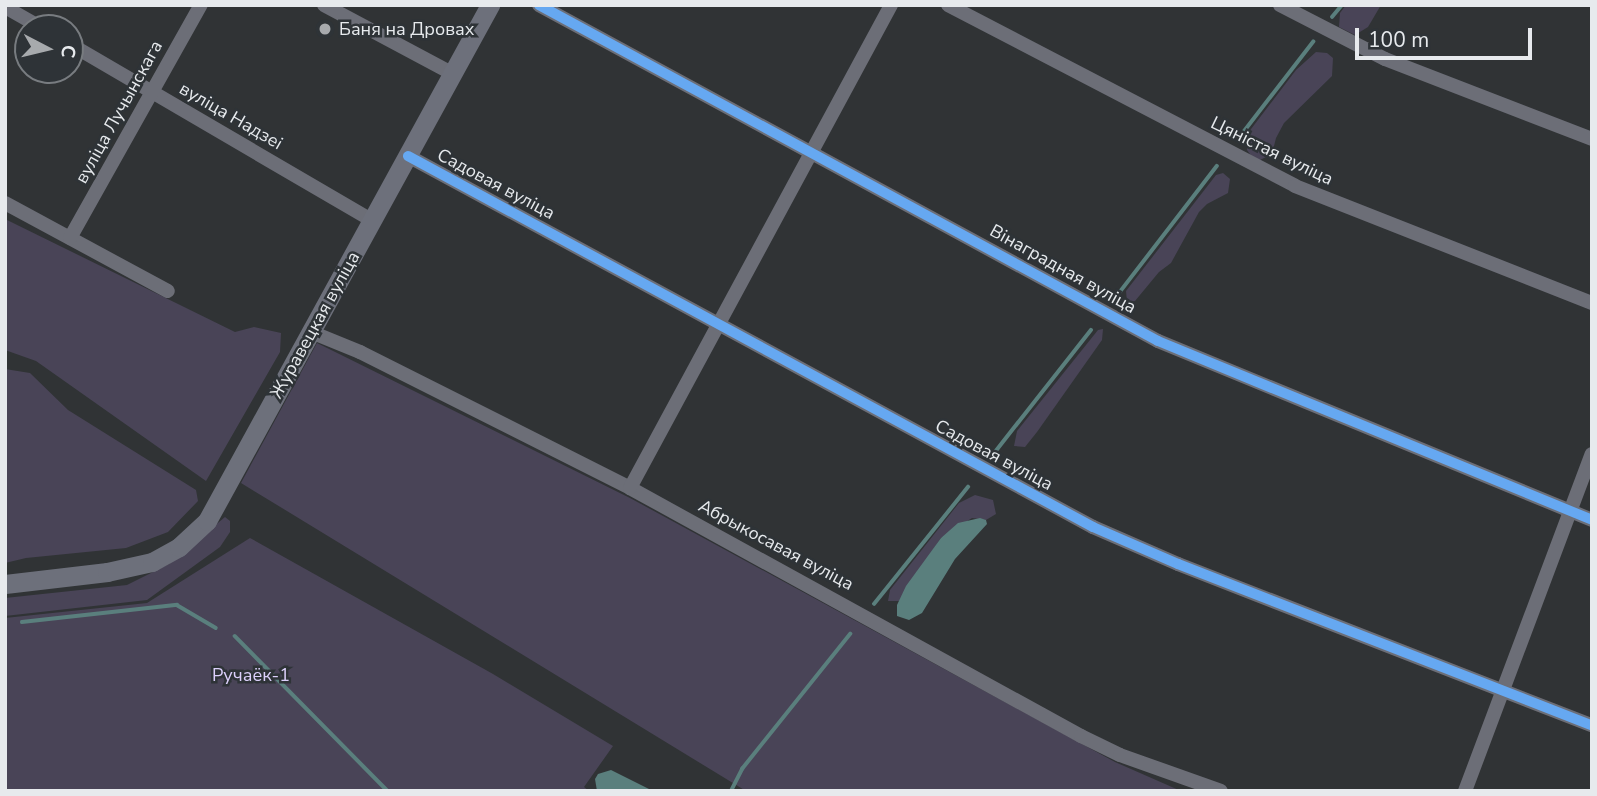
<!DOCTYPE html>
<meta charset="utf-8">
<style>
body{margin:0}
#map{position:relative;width:1597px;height:796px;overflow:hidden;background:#303335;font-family:"Nunito Sans",sans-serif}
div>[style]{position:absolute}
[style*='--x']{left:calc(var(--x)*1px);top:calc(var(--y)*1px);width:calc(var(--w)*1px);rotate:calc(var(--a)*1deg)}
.green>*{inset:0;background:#494457}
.water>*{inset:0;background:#5a7f7d}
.stream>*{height:3.5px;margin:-1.75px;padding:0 1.75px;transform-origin:1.75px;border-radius:1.75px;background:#5a7f7d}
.street>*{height:14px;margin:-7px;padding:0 7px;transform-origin:7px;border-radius:7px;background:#6c6e77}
.secondary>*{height:19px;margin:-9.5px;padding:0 9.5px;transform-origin:9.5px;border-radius:9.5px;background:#6d707b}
.cycleway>*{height:10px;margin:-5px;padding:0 5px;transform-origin:5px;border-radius:5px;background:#66a8f1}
.dots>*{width:19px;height:19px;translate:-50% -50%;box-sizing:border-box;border:4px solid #2e3337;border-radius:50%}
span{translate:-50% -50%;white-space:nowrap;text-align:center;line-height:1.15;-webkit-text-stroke:5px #2e3337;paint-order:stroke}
.poi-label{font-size:18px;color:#e7eaed}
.left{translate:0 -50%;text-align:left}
.street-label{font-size:18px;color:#e7eaed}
.park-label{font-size:18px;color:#dcd0fb}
.frame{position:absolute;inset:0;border:7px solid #e7eaed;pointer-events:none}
.north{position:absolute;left:14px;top:14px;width:70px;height:70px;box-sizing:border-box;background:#2e3337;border:2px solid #787c80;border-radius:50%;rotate:97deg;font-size:19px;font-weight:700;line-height:28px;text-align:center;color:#e7eaed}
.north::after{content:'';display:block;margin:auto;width:24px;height:32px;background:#a7aaad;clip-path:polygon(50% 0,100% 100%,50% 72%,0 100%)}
.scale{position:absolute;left:1355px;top:28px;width:177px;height:32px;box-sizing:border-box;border:4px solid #e7eaed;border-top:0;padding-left:9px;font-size:21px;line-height:24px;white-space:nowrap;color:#e7eaed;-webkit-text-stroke:5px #2e3337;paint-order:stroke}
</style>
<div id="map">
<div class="green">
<div style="clip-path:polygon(1346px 5px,1381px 5px,1368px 27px,1355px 35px,1339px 27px,1340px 13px)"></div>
<div style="clip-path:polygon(1316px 52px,1327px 53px,1333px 58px,1332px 76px,1284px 123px,1276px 138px,1272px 154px,1260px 160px,1252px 157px,1247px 150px,1248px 133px,1296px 70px)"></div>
<div style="clip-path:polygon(1223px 173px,1230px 179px,1228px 193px,1207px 204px,1199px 212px,1171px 263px,1159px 272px,1135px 301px,1127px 302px,1126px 291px,1216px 175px)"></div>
<div style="clip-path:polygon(5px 219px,235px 332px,254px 327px,281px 333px,280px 352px,206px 481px,36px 361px,5px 350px)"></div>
<div style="clip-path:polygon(1103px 329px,1102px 340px,1037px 432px,1025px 447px,1014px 446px,1017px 431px,1098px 330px)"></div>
<div style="clip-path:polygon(317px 343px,630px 498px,1115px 762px,1181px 791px,746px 791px,241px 483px)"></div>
<div style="clip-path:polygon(5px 369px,30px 373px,68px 410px,196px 490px,198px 501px,168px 532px,126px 548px,26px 558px,5px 563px)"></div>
<div style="clip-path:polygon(975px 495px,993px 500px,996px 514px,986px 520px,972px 518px,941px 538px,899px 601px,888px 601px,890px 590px,959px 503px)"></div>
<div style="clip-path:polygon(225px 517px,230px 521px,230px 532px,220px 547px,147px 600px,5px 616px,5px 598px,127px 585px,169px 564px)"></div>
<div style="clip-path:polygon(250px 538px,493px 674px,613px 746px,584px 787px,589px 791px,5px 791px,5px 618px,147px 603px)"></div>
</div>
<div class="water">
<div style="clip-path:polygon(980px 518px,986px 520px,987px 524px,955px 559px,922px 613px,909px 620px,897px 616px,897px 605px,906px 586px,941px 538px,958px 523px)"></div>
<div style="clip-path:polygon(611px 770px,653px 791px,597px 791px,595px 779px,598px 774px)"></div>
</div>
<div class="stream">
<div style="--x:1332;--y:17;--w:16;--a:-50"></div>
<div style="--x:1238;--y:139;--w:123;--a:-52.3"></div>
<div style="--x:1116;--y:297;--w:165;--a:-52.4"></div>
<div style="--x:995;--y:452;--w:155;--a:-51.8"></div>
<div style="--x:874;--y:604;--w:150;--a:-51.2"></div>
<div style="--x:22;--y:622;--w:156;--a:-6.3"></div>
<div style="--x:177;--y:605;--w:45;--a:30.5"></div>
<div style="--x:235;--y:636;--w:218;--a:45.4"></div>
<div style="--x:731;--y:791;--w:25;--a:-63"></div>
<div style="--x:742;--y:769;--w:173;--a:-51.3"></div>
</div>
<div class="street">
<div style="--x:324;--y:5;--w:146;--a:28.1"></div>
<div style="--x:539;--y:5;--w:704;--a:28.49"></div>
<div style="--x:1158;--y:341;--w:469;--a:22.4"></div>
<div style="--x:948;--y:5;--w:391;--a:27.5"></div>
<div style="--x:1295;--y:186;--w:319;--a:21.5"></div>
<div style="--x:1280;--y:5;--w:118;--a:27.2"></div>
<div style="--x:1385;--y:59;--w:222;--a:21.1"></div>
<div style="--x:5;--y:7;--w:43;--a:29.6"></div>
<div style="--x:70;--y:44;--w:349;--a:30.3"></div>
<div style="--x:408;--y:156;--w:779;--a:28.44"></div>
<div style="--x:1093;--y:527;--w:93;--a:23.5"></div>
<div style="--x:1178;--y:564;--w:444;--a:21.3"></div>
<div style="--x:5;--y:203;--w:185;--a:28.4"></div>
<div style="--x:70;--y:238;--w:267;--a:-60.7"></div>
<div style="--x:311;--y:332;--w:53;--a:22.2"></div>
<div style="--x:360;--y:352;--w:302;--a:26.7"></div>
<div style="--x:630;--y:488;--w:515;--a:28.81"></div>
<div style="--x:1081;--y:736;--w:43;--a:26"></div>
<div style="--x:1120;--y:755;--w:107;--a:19.6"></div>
<div style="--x:630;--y:488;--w:549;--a:-61.61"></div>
<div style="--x:1465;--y:791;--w:360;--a:-69.4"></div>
</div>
<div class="secondary">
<div style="--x:5;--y:584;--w:103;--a:-6.7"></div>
<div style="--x:107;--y:572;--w:46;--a:-12.5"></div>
<div style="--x:152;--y:562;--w:31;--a:-29"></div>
<div style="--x:179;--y:547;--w:38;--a:-43"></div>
<div style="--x:207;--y:521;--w:589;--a:-61.26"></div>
</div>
<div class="cycleway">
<div style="--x:539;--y:5;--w:704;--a:28.49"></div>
<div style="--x:1158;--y:341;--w:469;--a:22.4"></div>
<div style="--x:408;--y:156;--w:779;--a:28.44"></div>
<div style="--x:1093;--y:527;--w:93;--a:23.5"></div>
<div style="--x:1178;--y:564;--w:444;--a:21.3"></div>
</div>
<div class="dots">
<div style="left:325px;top:29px;background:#a7aaad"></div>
</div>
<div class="poi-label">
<span class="left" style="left:339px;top:29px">Баня на Дровах</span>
</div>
<div class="street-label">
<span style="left:119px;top:112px;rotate:-61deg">вуліца Лучынскага</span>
<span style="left:231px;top:116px;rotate:30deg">вуліца Надзеі</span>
<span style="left:1272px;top:151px;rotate:26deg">Цяністая вуліца</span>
<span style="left:496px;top:184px;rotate:28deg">Садовая вуліца</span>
<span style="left:1063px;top:269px;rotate:29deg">Вінаградная вуліца</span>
<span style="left:315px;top:325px;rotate:-61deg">Журавецкая вуліца</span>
<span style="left:994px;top:455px;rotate:28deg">Садовая вуліца</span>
<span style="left:776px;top:545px;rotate:28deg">Абрыкосавая вуліца</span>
</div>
<div class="park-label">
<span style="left:251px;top:675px">Ручаёк-1</span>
</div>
<div class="frame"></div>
<div class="north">С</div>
<div class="scale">100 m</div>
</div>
